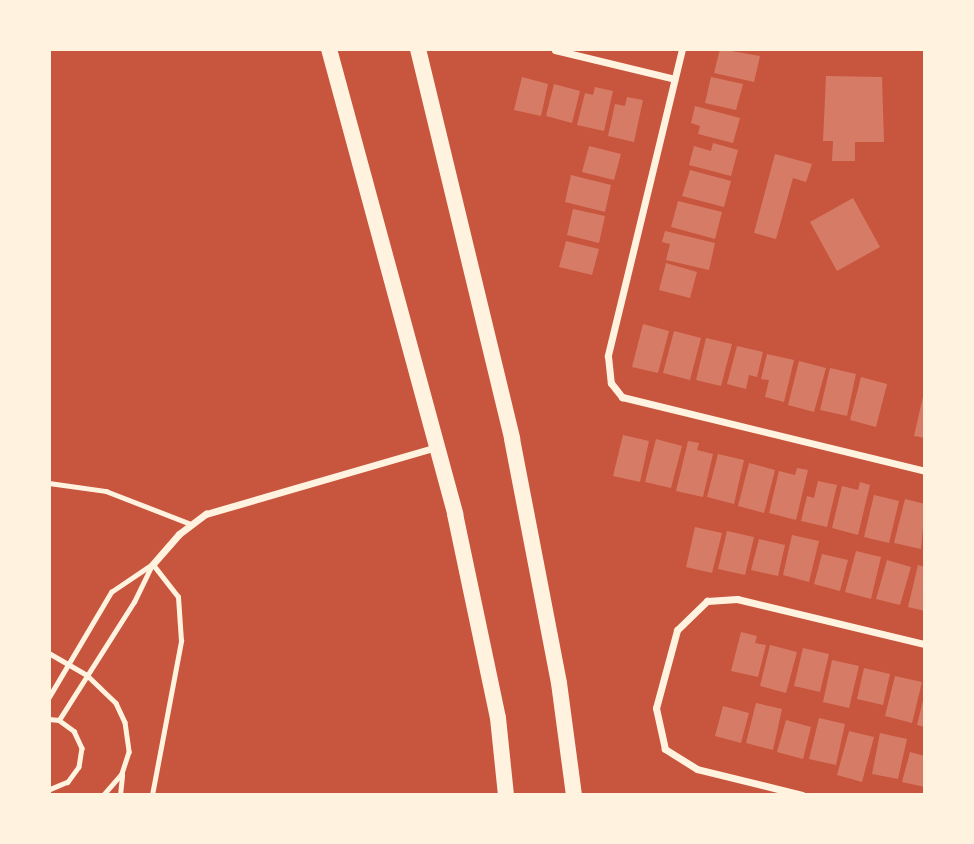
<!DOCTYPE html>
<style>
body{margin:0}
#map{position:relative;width:974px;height:844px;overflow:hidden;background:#c8553d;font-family:"Space Grotesk",sans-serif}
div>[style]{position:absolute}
.building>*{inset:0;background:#d67c66}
.service>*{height:4.5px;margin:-2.25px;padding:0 2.25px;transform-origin:2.25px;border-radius:2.25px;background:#fff3e0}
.minor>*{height:7px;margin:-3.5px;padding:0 3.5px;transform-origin:3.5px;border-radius:3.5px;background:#fff3e0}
.trunk>*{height:16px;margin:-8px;padding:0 8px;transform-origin:8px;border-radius:8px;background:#fff3e0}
span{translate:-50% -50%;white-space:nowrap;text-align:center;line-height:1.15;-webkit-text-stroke:6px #fff3e0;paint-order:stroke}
.frame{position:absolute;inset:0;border:51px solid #fff3e0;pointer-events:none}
</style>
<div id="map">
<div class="building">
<i style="clip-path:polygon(720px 49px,760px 56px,754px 82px,714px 73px)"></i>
<i style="clip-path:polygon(826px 76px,882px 77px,884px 142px,855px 142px,855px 161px,832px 161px,833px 141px,823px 141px)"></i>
<i style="clip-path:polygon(522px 77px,548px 84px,541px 116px,514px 110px)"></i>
<i style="clip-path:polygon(711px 77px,743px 84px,736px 110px,705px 103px)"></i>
<i style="clip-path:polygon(554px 84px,580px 91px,572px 123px,546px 116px)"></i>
<i style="clip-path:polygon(595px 87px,613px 91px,604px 131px,577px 125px,585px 93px,593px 95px)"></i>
<i style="clip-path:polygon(627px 97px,643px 100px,634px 142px,608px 136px,615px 104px,625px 106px)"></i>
<i style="clip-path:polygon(695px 106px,740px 118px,733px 143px,698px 134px,700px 126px,691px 123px)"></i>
<i style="clip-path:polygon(713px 143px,738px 150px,731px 176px,689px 165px,694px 146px,711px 151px)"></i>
<i style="clip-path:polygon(589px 146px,621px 154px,614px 180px,582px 172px)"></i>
<i style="clip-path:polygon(775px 154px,812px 164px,806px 182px,793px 178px,776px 239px,754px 233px)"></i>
<i style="clip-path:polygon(690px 170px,731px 181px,724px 207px,682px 196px)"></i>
<i style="clip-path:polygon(571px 175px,611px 185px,605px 212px,565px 202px)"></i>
<i style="clip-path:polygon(853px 198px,880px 247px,837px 271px,810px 222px)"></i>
<i style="clip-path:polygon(678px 201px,722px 212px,715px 239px,671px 227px)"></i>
<i style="clip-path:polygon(573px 209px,605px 216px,599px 243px,567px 235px)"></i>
<i style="clip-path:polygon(665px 231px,715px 243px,709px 270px,666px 260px,670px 244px,662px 242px)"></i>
<i style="clip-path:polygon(566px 241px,599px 249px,592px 275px,559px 267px)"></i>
<i style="clip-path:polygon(666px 263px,697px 272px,690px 298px,659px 290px)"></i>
<i style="clip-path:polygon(643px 324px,669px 331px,658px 373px,632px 367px)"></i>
<i style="clip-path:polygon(674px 331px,701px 338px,690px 380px,663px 373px)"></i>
<i style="clip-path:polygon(706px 338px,732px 344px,721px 386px,696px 380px)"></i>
<i style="clip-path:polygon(737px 346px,763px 352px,757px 377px,749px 375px,746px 389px,727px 384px)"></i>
<i style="clip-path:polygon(767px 354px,794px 360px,784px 402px,765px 397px,769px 380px,761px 379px)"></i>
<i style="clip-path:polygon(799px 361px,826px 368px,814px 412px,788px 405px)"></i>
<i style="clip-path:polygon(830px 368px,856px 374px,847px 416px,820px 410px)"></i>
<i style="clip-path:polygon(861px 377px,887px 384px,876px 427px,850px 420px)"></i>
<i style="clip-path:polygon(924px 392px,925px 392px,925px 438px,914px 436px)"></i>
<i style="clip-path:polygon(623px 435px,649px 441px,640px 482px,613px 476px)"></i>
<i style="clip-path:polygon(656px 439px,682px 446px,671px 488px,645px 482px)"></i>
<i style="clip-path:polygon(688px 441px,699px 443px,697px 450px,713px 454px,703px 497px,676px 491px)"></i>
<i style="clip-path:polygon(718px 454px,744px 460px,734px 504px,707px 497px)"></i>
<i style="clip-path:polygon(749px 463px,775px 470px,764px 513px,738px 506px)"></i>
<i style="clip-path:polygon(797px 468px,808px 470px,796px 520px,769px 513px,779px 471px,795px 475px)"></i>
<i style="clip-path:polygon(818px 481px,837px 485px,827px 527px,801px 521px,807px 496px,814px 498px)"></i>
<i style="clip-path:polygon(860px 482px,870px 485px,858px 535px,832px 528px,842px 486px,858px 490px)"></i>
<i style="clip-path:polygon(874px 495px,899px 501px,889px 543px,864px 537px)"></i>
<i style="clip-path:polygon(905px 499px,925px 504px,921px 549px,894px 543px)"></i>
<i style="clip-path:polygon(695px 527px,722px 533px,712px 573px,686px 567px)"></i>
<i style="clip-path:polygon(727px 531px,754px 537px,745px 575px,718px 569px)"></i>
<i style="clip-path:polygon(792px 535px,819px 541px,809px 582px,783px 575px)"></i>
<i style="clip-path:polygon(759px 539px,785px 545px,778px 576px,751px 570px)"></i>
<i style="clip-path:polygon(856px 551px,881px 557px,871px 599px,845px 592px)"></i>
<i style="clip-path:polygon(822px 554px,848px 560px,840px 591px,814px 584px)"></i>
<i style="clip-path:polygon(887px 560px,911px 567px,900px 605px,876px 599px)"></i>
<i style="clip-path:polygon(918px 565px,925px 567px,925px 611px,908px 607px)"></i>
<i style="clip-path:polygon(741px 632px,757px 636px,755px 643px,766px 645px,758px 677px,731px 671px)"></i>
<i style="clip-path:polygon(770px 645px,797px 652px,786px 693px,760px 686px)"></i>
<i style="clip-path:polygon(803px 648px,829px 654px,820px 692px,794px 686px)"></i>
<i style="clip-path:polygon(832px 660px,859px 666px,849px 708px,823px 702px)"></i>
<i style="clip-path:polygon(864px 668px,890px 674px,883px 705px,857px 699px)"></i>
<i style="clip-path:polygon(895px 676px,922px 682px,912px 723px,885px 716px)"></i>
<i style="clip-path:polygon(924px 696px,925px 696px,925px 727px,917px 725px)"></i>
<i style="clip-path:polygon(756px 703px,782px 709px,773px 750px,746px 743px)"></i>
<i style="clip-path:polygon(723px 706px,749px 713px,741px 743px,715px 736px)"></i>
<i style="clip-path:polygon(819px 718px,845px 724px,836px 765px,809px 759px)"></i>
<i style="clip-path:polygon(786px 720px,811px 727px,803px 759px,777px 752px)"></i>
<i style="clip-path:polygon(849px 731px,874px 737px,862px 782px,837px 775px)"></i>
<i style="clip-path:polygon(880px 733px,907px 739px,898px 779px,872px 774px)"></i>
<i style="clip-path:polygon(910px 752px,925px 756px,925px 787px,902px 782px)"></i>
</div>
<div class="service">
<i style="left:49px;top:483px;width:58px;rotate:8deg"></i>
<i style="left:106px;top:491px;width:91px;rotate:21.2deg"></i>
<i style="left:49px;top:653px;width:44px;rotate:30.1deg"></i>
<i style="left:87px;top:675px;width:40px;rotate:44deg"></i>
<i style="left:116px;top:703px;width:21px;rotate:65deg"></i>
<i style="left:125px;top:722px;width:30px;rotate:82deg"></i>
<i style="left:129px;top:752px;width:23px;rotate:108deg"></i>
<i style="left:122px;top:774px;width:28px;rotate:131deg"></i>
<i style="left:49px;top:697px;width:122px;rotate:-59.4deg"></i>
<i style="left:111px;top:592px;width:48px;rotate:-34deg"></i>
<i style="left:49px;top:719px;width:10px;rotate:6deg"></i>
<i style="left:59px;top:720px;width:19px;rotate:36deg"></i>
<i style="left:74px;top:731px;width:19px;rotate:65deg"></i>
<i style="left:82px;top:748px;width:19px;rotate:99deg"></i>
<i style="left:79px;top:767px;width:19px;rotate:126deg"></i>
<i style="left:68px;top:782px;width:21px;rotate:157deg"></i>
<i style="left:59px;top:720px;width:140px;rotate:-57.6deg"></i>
<i style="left:134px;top:602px;width:41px;rotate:-64.1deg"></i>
<i style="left:120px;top:795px;width:20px;rotate:-84deg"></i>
<i style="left:152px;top:795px;width:157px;rotate:-79.3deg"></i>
<i style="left:181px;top:641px;width:44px;rotate:-93.9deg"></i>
<i style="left:178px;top:597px;width:41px;rotate:-128deg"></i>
</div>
<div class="minor">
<i style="left:682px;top:49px;width:316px;rotate:103.6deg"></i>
<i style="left:608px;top:356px;width:27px;rotate:84deg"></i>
<i style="left:611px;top:383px;width:18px;rotate:52deg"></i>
<i style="left:622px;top:397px;width:312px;rotate:13.7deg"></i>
<i style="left:555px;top:50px;width:123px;rotate:13.6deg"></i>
<i style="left:152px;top:565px;width:41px;rotate:-48.9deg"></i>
<i style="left:179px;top:534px;width:34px;rotate:-37deg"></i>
<i style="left:206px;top:514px;width:241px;rotate:-16.2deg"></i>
<i style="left:802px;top:795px;width:108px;rotate:-166.1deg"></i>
<i style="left:697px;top:769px;width:38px;rotate:-148deg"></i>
<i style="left:665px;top:749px;width:42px;rotate:-102.4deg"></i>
<i style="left:656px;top:708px;width:81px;rotate:-74.9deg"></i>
<i style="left:677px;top:630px;width:42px;rotate:-44deg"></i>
<i style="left:707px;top:601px;width:30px;rotate:-4deg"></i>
<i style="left:737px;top:599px;width:193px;rotate:13.5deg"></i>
</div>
<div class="trunk">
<i style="left:329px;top:49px;width:482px;rotate:74.8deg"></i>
<i style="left:455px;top:514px;width:208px;rotate:78.1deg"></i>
<i style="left:498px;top:718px;width:77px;rotate:84.1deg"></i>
<i style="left:418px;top:49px;width:401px;rotate:76.4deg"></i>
<i style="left:512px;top:439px;width:248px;rotate:79.1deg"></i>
<i style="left:559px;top:683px;width:113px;rotate:82.4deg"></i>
</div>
<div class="frame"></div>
</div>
